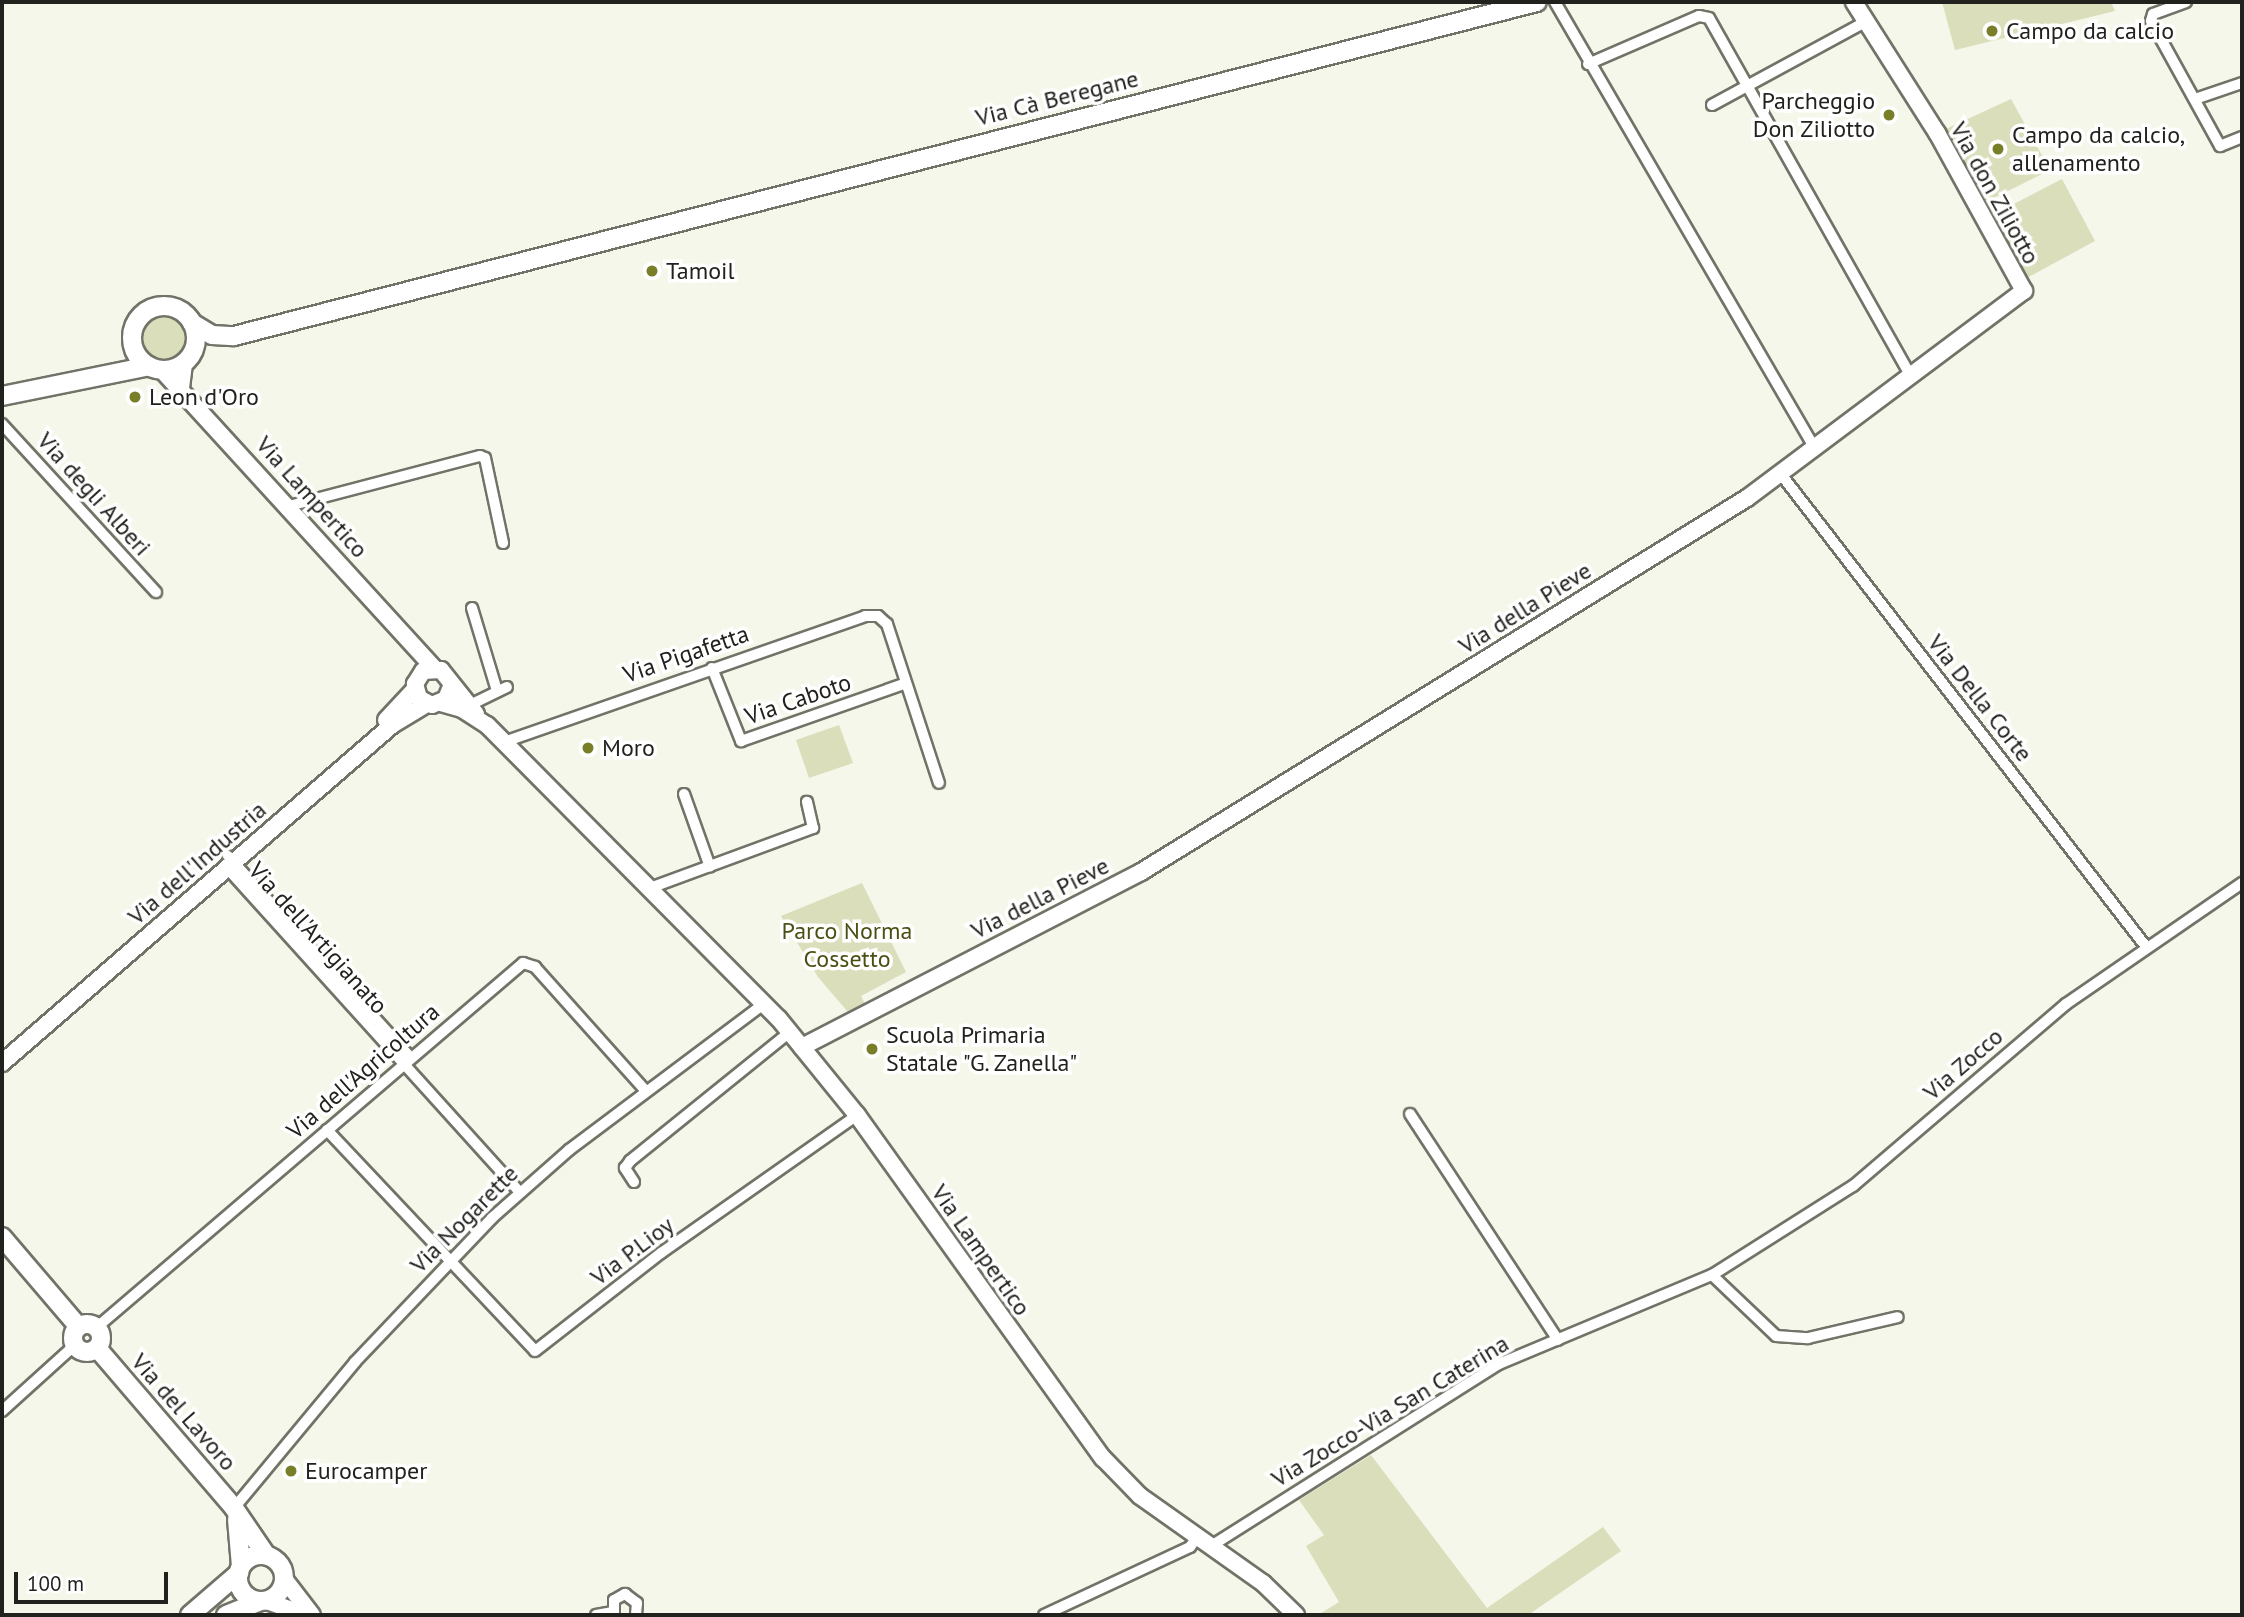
<!DOCTYPE html>
<meta charset="utf-8">
<style>
body{margin:0}
#map{position:relative;width:2244px;height:1617px;overflow:hidden;background:#f5f7ea;font-family:"PT Sans",sans-serif}
div>[style]{position:absolute}
.green>*{inset:0;background:#dadebb}
.round{border-radius:50%}
.roads{filter:drop-shadow(2px 0 #727368) drop-shadow(-2px 0 #727368) drop-shadow(0 2px #727368) drop-shadow(0 -2px #727368)}
.street>*{height:10px;margin:-5px;padding:0 5px;transform-origin:5px;border-radius:5px;background:#fff}
.secondary>*{height:16px;margin:-8px;padding:0 8px;transform-origin:8px;border-radius:8px;background:#fff}
.primary>*{height:18px;margin:-9px;padding:0 9px;transform-origin:9px;border-radius:9px;background:#fff}
.primary>.ring{margin:-9px;padding:0;box-sizing:content-box;background:none;border:18px solid #fff;border-radius:50%}
.dots>*{width:19px;height:19px;translate:-50% -50%;box-sizing:border-box;border:4px solid #fff;border-radius:50%}
span{translate:-50% -50%;white-space:nowrap;text-align:center;line-height:1.15;-webkit-text-stroke:7px #fff;paint-order:stroke}
.poi-label{font-size:24px;color:#21211d}
.left{translate:0 -50%;text-align:left}
.right{translate:-100% -50%;text-align:right}
.street-label{font-size:24px;color:#21211d}
.park-label{font-size:24px;color:#4c4f13}
.frame{position:absolute;inset:0;border:4px solid #21211d;pointer-events:none}
.scale{position:absolute;left:14px;top:1572px;width:154px;height:32px;box-sizing:border-box;border:4px solid #21211d;border-top:0;padding-left:9px;font-size:21px;line-height:24px;white-space:nowrap;color:#21211d;-webkit-text-stroke:5px #fff;paint-order:stroke}
</style>
<div id="map">
<div class="green">
<i style="clip-path:polygon(1942px 2px,2111px 2px,2115px 11px,1955px 50px)"></i>
<i style="clip-path:polygon(2011px 99px,2050px 170px,1986px 202px,1946px 129px)"></i>
<i style="clip-path:polygon(2062px 179px,2095px 241px,2023px 280px,1989px 217px)"></i>
<i class="round" style="left:141px;top:315px;width:46px;height:46px"></i>
<i style="clip-path:polygon(839px 725px,853px 763px,809px 778px,796px 740px)"></i>
<i style="clip-path:polygon(862px 883px,906px 972px,861px 996px,865px 1004px,848px 1012px,818px 977px,781px 916px)"></i>
<i style="clip-path:polygon(1371px 1455px,1487px 1608px,1603px 1527px,1621px 1551px,1528px 1615px,1318px 1615px,1339px 1602px,1306px 1546px,1324px 1535px,1299px 1500px)"></i>
</div>
<div class="roads">
<div class="street">
<i style="left:1555px;top:2px;width:515px;rotate:59.8deg"></i>
<i style="left:2186px;top:2px;width:35px;rotate:160deg"></i>
<i style="left:2153px;top:14px;width:7px;rotate:106deg"></i>
<i style="left:2151px;top:21px;width:143px;rotate:61.1deg"></i>
<i style="left:2220px;top:146px;width:24px;rotate:-22deg"></i>
<i style="left:1588px;top:64px;width:121px;rotate:-23.4deg"></i>
<i style="left:1699px;top:16px;width:10px;rotate:11deg"></i>
<i style="left:1709px;top:18px;width:411px;rotate:60.6deg"></i>
<i style="left:2195px;top:99px;width:50px;rotate:-18.8deg"></i>
<i style="left:1712px;top:105px;width:176px;rotate:-28.5deg"></i>
<i style="left:2px;top:424px;width:228px;rotate:47.5deg"></i>
<i style="left:1780px;top:473px;width:600px;rotate:52.31deg"></i>
<i style="left:289px;top:506px;width:197px;rotate:-14.7deg"></i>
<i style="left:480px;top:456px;width:5px;rotate:22deg"></i>
<i style="left:485px;top:458px;width:87px;rotate:78deg"></i>
<i style="left:472px;top:608px;width:87px;rotate:73.2deg"></i>
<i style="left:712px;top:668px;width:79px;rotate:68.3deg"></i>
<i style="left:741px;top:741px;width:173px;rotate:-19.3deg"></i>
<i style="left:470px;top:705px;width:41px;rotate:-25.9deg"></i>
<i style="left:504px;top:742px;width:382px;rotate:-19.2deg"></i>
<i style="left:865px;top:616px;width:13px"></i>
<i style="left:878px;top:616px;width:12px;rotate:42deg"></i>
<i style="left:887px;top:624px;width:167px;rotate:71.9deg"></i>
<i style="left:684px;top:794px;width:77px;rotate:70.4deg"></i>
<i style="left:228px;top:856px;width:271px;rotate:47.8deg"></i>
<i style="left:226px;top:867px;width:438px;rotate:47.9deg"></i>
<i style="left:650px;top:888px;width:174px;rotate:-20.2deg"></i>
<i style="left:813px;top:828px;width:27px;rotate:-103deg"></i>
<i style="left:1410px;top:1114px;width:270px;rotate:56.8deg"></i>
<i style="left:327px;top:1130px;width:303px;rotate:46.7deg"></i>
<i style="left:535px;top:1351px;width:160px;rotate:-37.9deg"></i>
<i style="left:661px;top:1253px;width:240px;rotate:-35.1deg"></i>
<i style="left:634px;top:1182px;width:17px;rotate:-123deg"></i>
<i style="left:625px;top:1168px;width:9px;rotate:-54deg"></i>
<i style="left:630px;top:1161px;width:206px;rotate:-38.9deg"></i>
<i style="left:1712px;top:1275px;width:88px;rotate:43.6deg"></i>
<i style="left:1776px;top:1336px;width:32px;rotate:4deg"></i>
<i style="left:1808px;top:1338px;width:92px;rotate:-13.1deg"></i>
<i style="left:96px;top:1328px;width:562px;rotate:-40.52deg"></i>
<i style="left:523px;top:963px;width:13px;rotate:18deg"></i>
<i style="left:535px;top:967px;width:165px;rotate:48.2deg"></i>
<i style="left:2px;top:1411px;width:98px;rotate:-42.1deg"></i>
<i style="left:234px;top:1508px;width:190px;rotate:-50.3deg"></i>
<i style="left:355px;top:1362px;width:199px;rotate:-46.4deg"></i>
<i style="left:492px;top:1218px;width:103px;rotate:-41.4deg"></i>
<i style="left:569px;top:1150px;width:245px;rotate:-36.9deg"></i>
<i style="left:1211px;top:1546px;width:341px;rotate:-32.3deg"></i>
<i style="left:1499px;top:1364px;width:231px;rotate:-22.7deg"></i>
<i style="left:1712px;top:1275px;width:167px;rotate:-32.3deg"></i>
<i style="left:1853px;top:1186px;width:280px;rotate:-40.5deg"></i>
<i style="left:2066px;top:1004px;width:214px;rotate:-34.5deg"></i>
<i style="left:596px;top:1615px;width:17px;rotate:-10deg"></i>
<i style="left:614px;top:1615px;width:15px;rotate:-90deg"></i>
<i style="left:614px;top:1600px;width:13px;rotate:-29deg"></i>
<i style="left:625px;top:1594px;width:15px;rotate:37deg"></i>
<i style="left:637px;top:1603px;width:12px;rotate:95deg"></i>
<i style="left:1044px;top:1615px;width:161px;rotate:-25deg"></i>
<i style="left:1190px;top:1547px;width:14px;rotate:-54deg"></i>
</div>
<div class="secondary">
<i style="left:161px;top:369px;width:405px;rotate:47.6deg"></i>
<i style="left:181px;top:388px;width:26px;rotate:-83deg"></i>
<i style="left:451px;top:687px;width:13px;rotate:113deg"></i>
<i style="left:446px;top:699px;width:15px;rotate:157deg"></i>
<i style="left:432px;top:705px;width:15px;rotate:-152deg"></i>
<i style="left:419px;top:698px;width:15px;rotate:-106deg"></i>
<i style="left:415px;top:684px;width:15px;rotate:-58deg"></i>
<i style="left:423px;top:671px;width:18px;rotate:-3deg"></i>
<i style="left:441px;top:670px;width:56px;rotate:51.5deg"></i>
<i style="left:441px;top:703px;width:22px;rotate:16deg"></i>
<i style="left:462px;top:709px;width:30px;rotate:33deg"></i>
<i style="left:487px;top:725px;width:414px;rotate:45.2deg"></i>
<i style="left:779px;top:1019px;width:124px;rotate:50.9deg"></i>
<i style="left:857px;top:1115px;width:422px;rotate:54.4deg"></i>
<i style="left:1103px;top:1458px;width:53px;rotate:45.8deg"></i>
<i style="left:1140px;top:1496px;width:151px;rotate:35.3deg"></i>
<i style="left:1263px;top:1583px;width:46px;rotate:44.1deg"></i>
<i style="left:386px;top:720px;width:42px;rotate:-46.9deg"></i>
<i style="left:802px;top:1047px;width:382px;rotate:-27.3deg"></i>
<i style="left:1141px;top:872px;width:712px;rotate:-31.68deg"></i>
<i style="left:1747px;top:498px;width:346px;rotate:-36.8deg"></i>
<i style="left:2024px;top:291px;width:180px;rotate:-118.8deg"></i>
<i style="left:1937px;top:133px;width:155px;rotate:-122.4deg"></i>
<i style="left:2px;top:1063px;width:516px;rotate:-40.91deg"></i>
<i style="left:392px;top:725px;width:41px;rotate:-31deg"></i>
<i style="left:285px;top:1580px;width:44px;rotate:52.4deg"></i>
<i style="left:267px;top:1601px;width:40px;rotate:20.2deg"></i>
</div>
<div class="primary">
<i class="ring" style="left:132px;top:306px;width:46px;height:46px"></i>
<i style="left:192px;top:323px;width:23px;rotate:31deg"></i>
<i style="left:212px;top:335px;width:22px;rotate:3deg"></i>
<i style="left:234px;top:336px;width:1345px;rotate:-14.38deg"></i>
<i style="left:2px;top:396px;width:150px;rotate:-11.5deg"></i>
<i style="left:2px;top:1237px;width:118px;rotate:49.5deg"></i>
<i class="ring" style="left:73px;top:1324px;width:10px;height:10px"></i>
<i style="left:97px;top:1348px;width:211px;rotate:49.4deg"></i>
<i style="left:234px;top:1508px;width:57px;rotate:55.8deg"></i>
<i style="left:237px;top:1519px;width:48px;rotate:85.2deg"></i>
<i class="ring" style="left:238px;top:1555px;width:28px;height:28px"></i>
<i style="left:190px;top:1615px;width:65px;rotate:-40.6deg"></i>
<i style="left:226px;top:1615px;width:35px;rotate:-22deg"></i>
</div>
</div>
<div class="dots">
<i style="left:1992px;top:31px;background:#797f29"></i>
<i style="left:1889px;top:115px;background:#797f29"></i>
<i style="left:1998px;top:149px;background:#797f29"></i>
<i style="left:652px;top:271px;background:#797f29"></i>
<i style="left:135px;top:397px;background:#797f29"></i>
<i style="left:588px;top:748px;background:#797f29"></i>
<i style="left:872px;top:1049px;background:#797f29"></i>
<i style="left:291px;top:1471px;background:#797f29"></i>
</div>
<div class="poi-label">
<span class="left" style="left:2006px;top:31px">Campo da calcio</span>
<span class="right" style="left:1875px;top:115px">Parcheggio<br>Don Ziliotto</span>
<span class="left" style="left:2012px;top:149px">Campo da calcio,<br>allenamento</span>
<span class="left" style="left:666px;top:271px">Tamoil</span>
<span class="left" style="left:149px;top:397px">Leon d'Oro</span>
<span class="left" style="left:602px;top:748px">Moro</span>
<span class="left" style="left:886px;top:1049px">Scuola Primaria<br>Statale "G. Zanella"</span>
<span class="left" style="left:305px;top:1471px">Eurocamper</span>
</div>
<div class="street-label">
<span style="left:1057px;top:98px;rotate:-14deg">Via Cà Beregane</span>
<span style="left:1995px;top:193px;rotate:61deg">Via don Ziliotto</span>
<span style="left:94px;top:494px;rotate:48deg">Via degli Alberi</span>
<span style="left:312px;top:497px;rotate:48deg">Via Lampertico</span>
<span style="left:1525px;top:608px;rotate:-32deg">Via della Pieve</span>
<span style="left:686px;top:654px;rotate:-19deg">Via Pigafetta</span>
<span style="left:1980px;top:698px;rotate:52deg">Via Della Corte</span>
<span style="left:798px;top:699px;rotate:-19deg">Via Caboto</span>
<span style="left:197px;top:863px;rotate:-41deg">Via dell'Industria</span>
<span style="left:1040px;top:898px;rotate:-27deg">Via della Pieve</span>
<span style="left:318px;top:938px;rotate:48deg">Via dell'Artigianato</span>
<span style="left:1963px;top:1064px;rotate:-41deg">Via Zocco</span>
<span style="left:363px;top:1071px;rotate:-41deg">Via dell'Agricoltura</span>
<span style="left:464px;top:1219px;rotate:-45deg">Via Nogarette</span>
<span style="left:981px;top:1250px;rotate:55deg">Via Lampertico</span>
<span style="left:632px;top:1251px;rotate:-37deg">Via P.Lioy</span>
<span style="left:1390px;top:1411px;rotate:-31deg">Via Zocco-Via San Caterina</span>
<span style="left:184px;top:1412px;rotate:49deg">Via del Lavoro</span>
</div>
<div class="park-label">
<span style="left:847px;top:945px">Parco Norma<br>Cossetto</span>
</div>
<div class="frame"></div>
<div class="scale">100 m</div>
</div>
